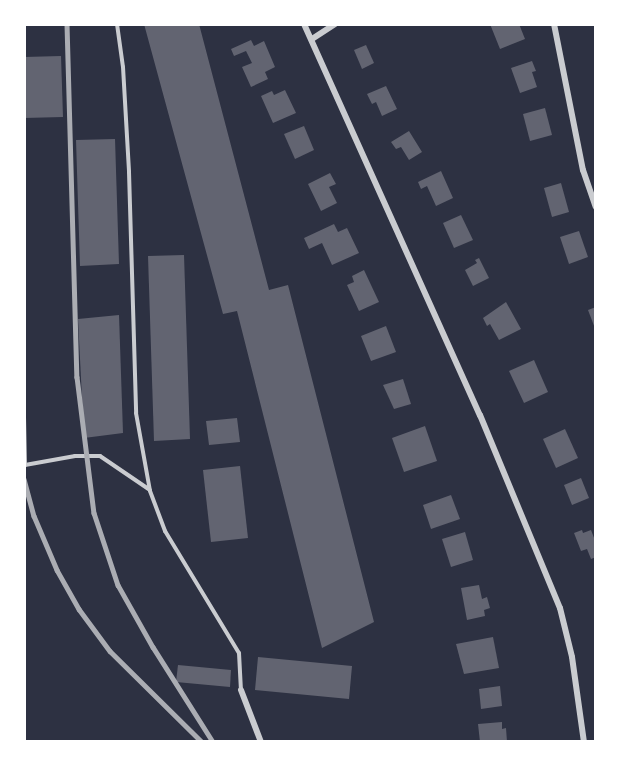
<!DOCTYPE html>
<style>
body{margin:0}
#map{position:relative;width:620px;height:766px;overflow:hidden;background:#2d3142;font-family:Mulish,sans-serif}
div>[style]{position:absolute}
.building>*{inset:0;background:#626471}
.service>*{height:4px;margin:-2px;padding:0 2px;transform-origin:2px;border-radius:2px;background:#caccd0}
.minor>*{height:6px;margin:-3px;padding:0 3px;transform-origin:3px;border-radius:3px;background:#caccd0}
.rail>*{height:4.5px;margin:-2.25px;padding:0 2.25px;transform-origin:2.25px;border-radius:2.25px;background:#abadb3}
span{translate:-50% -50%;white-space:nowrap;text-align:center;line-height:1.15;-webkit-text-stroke:4.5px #fff;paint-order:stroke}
.frame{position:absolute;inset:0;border:26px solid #fff;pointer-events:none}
</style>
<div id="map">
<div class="building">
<i style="clip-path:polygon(144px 24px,199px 24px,269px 290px,288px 285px,374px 622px,322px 648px,237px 311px,223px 314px)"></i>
<i style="clip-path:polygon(490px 24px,519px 24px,525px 39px,500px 49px)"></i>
<i style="clip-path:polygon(251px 40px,254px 46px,264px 41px,275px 67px,265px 72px,268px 79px,251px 87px,242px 67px,252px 63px,246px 51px,234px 56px,231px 49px)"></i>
<i style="clip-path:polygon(366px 45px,374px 63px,362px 69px,354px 50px)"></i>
<i style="clip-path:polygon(61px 56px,63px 117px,24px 118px,24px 57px)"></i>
<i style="clip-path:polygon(532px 61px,536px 71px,532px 72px,537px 87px,520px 93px,511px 68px)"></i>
<i style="clip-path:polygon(386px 86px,397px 109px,382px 116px,376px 102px,372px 104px,367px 94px)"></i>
<i style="clip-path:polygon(285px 90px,296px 113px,273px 123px,261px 96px,272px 91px,274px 95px)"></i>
<i style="clip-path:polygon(545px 108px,552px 135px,530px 141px,523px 114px)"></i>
<i style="clip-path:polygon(304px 126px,314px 150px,295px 159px,284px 134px)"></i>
<i style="clip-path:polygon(409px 131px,422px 152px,409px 160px,401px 147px,396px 149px,391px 142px)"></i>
<i style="clip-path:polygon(115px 139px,119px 264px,80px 266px,76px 140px)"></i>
<i style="clip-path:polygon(441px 171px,453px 198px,436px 206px,427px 186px,421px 189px,418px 182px)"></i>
<i style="clip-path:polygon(330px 173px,336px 184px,329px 187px,337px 203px,321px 211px,308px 184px)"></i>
<i style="clip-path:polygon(561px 183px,569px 212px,552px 217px,544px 188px)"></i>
<i style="clip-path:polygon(461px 215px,473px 240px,454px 248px,443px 223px)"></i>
<i style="clip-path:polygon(334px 224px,338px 232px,347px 228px,359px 253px,332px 265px,322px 243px,309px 249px,304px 238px)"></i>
<i style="clip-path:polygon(579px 231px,588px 257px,569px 264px,560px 237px)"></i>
<i style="clip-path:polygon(184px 255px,190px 439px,154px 441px,148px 256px)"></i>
<i style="clip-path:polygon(479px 258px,489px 278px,473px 286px,465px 270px,477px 263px,475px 260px)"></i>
<i style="clip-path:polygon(364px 270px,379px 302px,359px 311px,347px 285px,354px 282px,352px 276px)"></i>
<i style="clip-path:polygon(506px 302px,521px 329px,499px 340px,490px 324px,487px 326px,483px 318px)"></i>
<i style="clip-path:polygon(596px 307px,596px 331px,588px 310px)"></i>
<i style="clip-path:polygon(119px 315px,123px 433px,84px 438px,78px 319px)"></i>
<i style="clip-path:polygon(386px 326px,396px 352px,371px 361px,361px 336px)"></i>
<i style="clip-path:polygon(534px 360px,548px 392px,524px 403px,509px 371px)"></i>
<i style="clip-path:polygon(403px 379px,411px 404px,394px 409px,383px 385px)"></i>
<i style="clip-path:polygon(237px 418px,240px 442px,209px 445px,206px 421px)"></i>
<i style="clip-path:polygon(425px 426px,437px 461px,404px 472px,392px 438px)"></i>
<i style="clip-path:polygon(565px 429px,578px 458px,556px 468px,543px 439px)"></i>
<i style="clip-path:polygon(240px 466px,248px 538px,211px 542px,203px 470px)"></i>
<i style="clip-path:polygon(581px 478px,589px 498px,572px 505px,564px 485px)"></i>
<i style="clip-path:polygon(451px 495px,460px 519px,431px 529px,423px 505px)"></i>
<i style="clip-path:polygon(582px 530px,583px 533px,591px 530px,596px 543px,596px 557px,591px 559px,587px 549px,581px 551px,574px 533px)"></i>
<i style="clip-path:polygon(465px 532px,473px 560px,451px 567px,442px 539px)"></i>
<i style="clip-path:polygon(479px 585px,482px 599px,487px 597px,490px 608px,484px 610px,485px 616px,467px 620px,461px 588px)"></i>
<i style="clip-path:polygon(493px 637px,499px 668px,464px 674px,456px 644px)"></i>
<i style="clip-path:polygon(258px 657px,352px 666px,349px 699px,255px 690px)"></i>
<i style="clip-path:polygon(178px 665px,231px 670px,230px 687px,176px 682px)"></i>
<i style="clip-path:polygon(500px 686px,502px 706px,481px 709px,479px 689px)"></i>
<i style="clip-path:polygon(502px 722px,502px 729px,506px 728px,507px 742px,480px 742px,478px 724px)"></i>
</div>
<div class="service">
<i style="left:117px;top:24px;width:43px;rotate:82.1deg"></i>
<i style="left:123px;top:67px;width:105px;rotate:86.7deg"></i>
<i style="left:129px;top:172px;width:241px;rotate:88.3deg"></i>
<i style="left:136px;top:413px;width:79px;rotate:79.8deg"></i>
<i style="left:150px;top:491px;width:43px;rotate:69.4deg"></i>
<i style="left:165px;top:531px;width:143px;rotate:58.8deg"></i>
<i style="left:239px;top:653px;width:37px;rotate:87deg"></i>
<i style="left:24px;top:417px;width:48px;rotate:88.8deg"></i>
<i style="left:25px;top:465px;width:51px;rotate:-10.2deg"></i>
<i style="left:75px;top:456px;width:25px"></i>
<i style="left:100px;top:456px;width:60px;rotate:34.2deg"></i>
</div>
<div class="minor">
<i style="left:304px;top:24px;width:429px;rotate:65.8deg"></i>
<i style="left:480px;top:415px;width:209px;rotate:67.5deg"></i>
<i style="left:560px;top:608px;width:50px;rotate:76.2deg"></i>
<i style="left:572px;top:657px;width:86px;rotate:82deg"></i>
<i style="left:554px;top:24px;width:149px;rotate:78.8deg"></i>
<i style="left:583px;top:170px;width:39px;rotate:71deg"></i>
<i style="left:312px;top:39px;width:27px;rotate:-33deg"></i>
<i style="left:241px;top:690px;width:56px;rotate:69deg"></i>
</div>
<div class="rail">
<i style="left:67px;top:24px;width:353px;rotate:88.4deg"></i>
<i style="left:77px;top:377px;width:137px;rotate:82.9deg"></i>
<i style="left:94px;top:513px;width:76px;rotate:71.6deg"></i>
<i style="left:118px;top:585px;width:71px;rotate:60.6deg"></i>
<i style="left:153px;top:647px;width:112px;rotate:57.7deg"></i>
<i style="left:24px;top:479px;width:38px;rotate:75deg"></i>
<i style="left:34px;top:516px;width:59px;rotate:66.9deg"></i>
<i style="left:57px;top:570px;width:45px;rotate:60.6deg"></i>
<i style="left:79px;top:609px;width:52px;rotate:53.6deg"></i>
<i style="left:110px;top:651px;width:129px;rotate:44.7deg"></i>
</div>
<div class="frame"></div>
</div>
